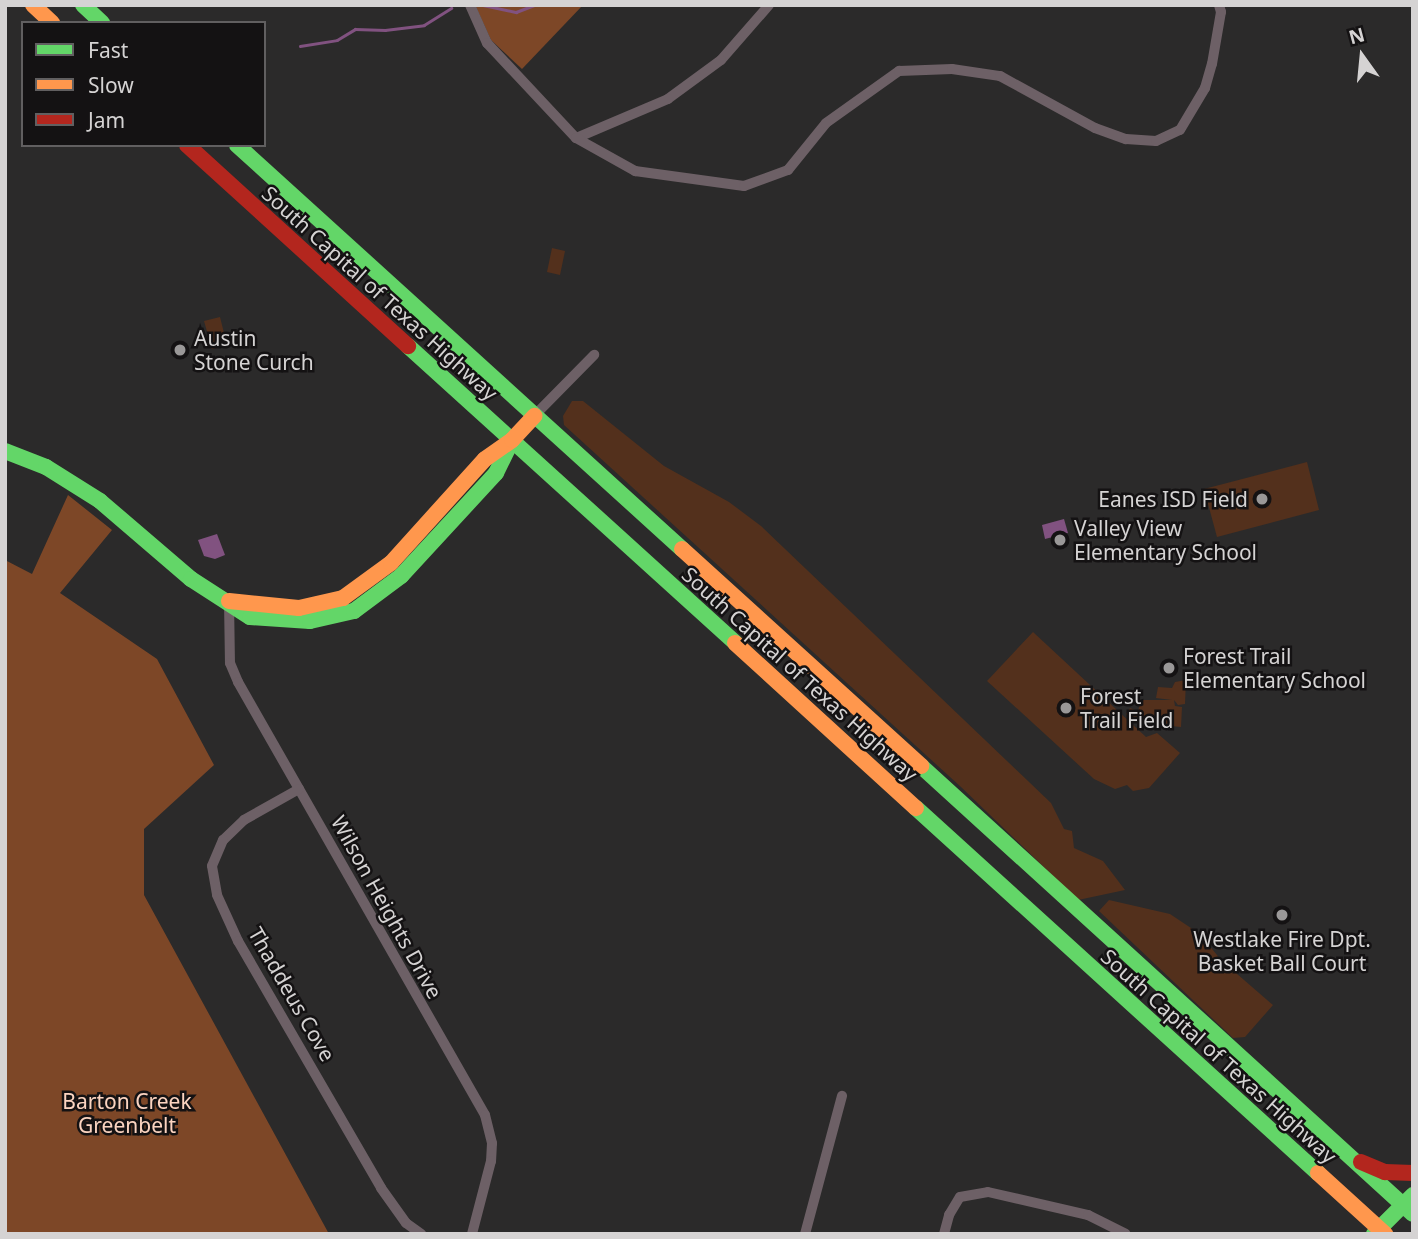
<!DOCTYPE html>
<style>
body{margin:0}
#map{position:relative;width:1418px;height:1239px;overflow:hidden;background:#2b2a2a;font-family:"Noto Sans",sans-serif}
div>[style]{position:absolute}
.green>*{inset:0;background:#53301c}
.forest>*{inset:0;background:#7d4727}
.water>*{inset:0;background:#815280}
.stream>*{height:2.5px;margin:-1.25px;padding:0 1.25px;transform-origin:1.25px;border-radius:1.25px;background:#815280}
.street>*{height:10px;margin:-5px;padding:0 5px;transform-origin:5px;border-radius:5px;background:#6d6066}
.fast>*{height:16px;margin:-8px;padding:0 8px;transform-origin:8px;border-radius:8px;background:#63d668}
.slow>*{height:16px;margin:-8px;padding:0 8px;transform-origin:8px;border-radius:8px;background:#ff974d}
.jam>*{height:16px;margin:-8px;padding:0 8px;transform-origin:8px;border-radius:8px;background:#b3261e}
.dots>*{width:19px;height:19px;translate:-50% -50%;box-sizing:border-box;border:4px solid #141213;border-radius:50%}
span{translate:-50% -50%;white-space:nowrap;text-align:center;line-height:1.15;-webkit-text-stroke:5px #141213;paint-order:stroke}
.street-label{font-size:21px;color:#d5d3d3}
.poi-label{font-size:21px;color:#d5d3d3}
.left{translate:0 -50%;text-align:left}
.right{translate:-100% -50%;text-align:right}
.park-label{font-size:21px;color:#fbd4c0}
.frame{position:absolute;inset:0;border:7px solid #d5d3d3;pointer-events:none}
.legend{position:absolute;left:21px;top:21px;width:245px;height:126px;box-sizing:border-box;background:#141213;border:2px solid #615f60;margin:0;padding:9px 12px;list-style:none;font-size:21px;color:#d5d3d3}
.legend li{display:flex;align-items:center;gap:14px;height:35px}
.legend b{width:35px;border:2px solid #615f60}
.north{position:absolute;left:1327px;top:21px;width:70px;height:70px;-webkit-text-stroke:5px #141213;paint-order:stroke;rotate:345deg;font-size:19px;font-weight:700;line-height:28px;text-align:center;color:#d5d3d3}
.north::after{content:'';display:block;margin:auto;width:24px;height:32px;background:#d5d3d3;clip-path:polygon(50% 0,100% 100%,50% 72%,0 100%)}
</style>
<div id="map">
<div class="green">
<i style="clip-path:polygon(552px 248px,565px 251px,560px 275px,547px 272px)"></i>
<i style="clip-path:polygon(220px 317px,227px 345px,212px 349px,204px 321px)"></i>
<i style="clip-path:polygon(572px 401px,583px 401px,664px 466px,729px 502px,761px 526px,1051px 803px,1064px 829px,1072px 831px,1074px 848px,1103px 861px,1125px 890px,1078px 900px,961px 787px,564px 425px,563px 416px)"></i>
<i style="clip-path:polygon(1307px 462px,1319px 510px,1217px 537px,1204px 489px)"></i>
<i style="clip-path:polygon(1033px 632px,1146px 737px,1157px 733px,1180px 753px,1149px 788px,1133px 791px,1127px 785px,1115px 789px,1094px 779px,987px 681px)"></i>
<i style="clip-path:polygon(1186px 680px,1185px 704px,1178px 705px,1174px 700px,1175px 706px,1182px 707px,1181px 727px,1131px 722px,1126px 714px,1130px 708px,1138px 711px,1141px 700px,1172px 700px,1156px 698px,1158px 687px,1172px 688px,1175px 682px)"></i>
<i style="clip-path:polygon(1109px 900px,1170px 914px,1200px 934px,1221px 960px,1273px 1005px,1245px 1037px,1233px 1038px,1099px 911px)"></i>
</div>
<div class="forest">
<i style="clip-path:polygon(475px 5px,583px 5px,522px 69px,491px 40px)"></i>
<i style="clip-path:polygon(68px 495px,112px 530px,60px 593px,157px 659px,214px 765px,144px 829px,144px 895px,329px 1234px,5px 1234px,5px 560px,32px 574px)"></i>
</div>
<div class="water">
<i style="clip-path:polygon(1064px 519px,1068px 533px,1045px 539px,1042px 525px)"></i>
<i style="clip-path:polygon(217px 534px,225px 555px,215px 559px,204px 556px,198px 540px)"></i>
</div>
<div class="stream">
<i style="left:483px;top:5px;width:34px;rotate:12deg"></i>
<i style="left:516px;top:12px;width:19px;rotate:-21deg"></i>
<i style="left:300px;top:46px;width:37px;rotate:-9deg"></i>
<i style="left:337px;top:40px;width:21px;rotate:-31deg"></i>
<i style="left:355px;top:29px;width:30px;rotate:2deg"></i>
<i style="left:385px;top:30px;width:39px;rotate:-7deg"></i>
<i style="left:424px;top:25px;width:32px;rotate:-32deg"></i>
</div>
<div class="street">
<i style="left:470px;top:5px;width:42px;rotate:65.9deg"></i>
<i style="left:487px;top:43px;width:130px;rotate:46.9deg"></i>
<i style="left:769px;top:5px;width:73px;rotate:131.1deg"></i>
<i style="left:721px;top:60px;width:66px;rotate:143.7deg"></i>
<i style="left:668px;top:99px;width:100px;rotate:157deg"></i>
<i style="left:576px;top:138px;width:68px;rotate:29.2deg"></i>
<i style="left:635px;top:171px;width:110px;rotate:7.8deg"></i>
<i style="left:744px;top:186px;width:47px;rotate:-20deg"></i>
<i style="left:788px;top:170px;width:60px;rotate:-51deg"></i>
<i style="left:826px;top:123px;width:90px;rotate:-35.5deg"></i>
<i style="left:899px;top:71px;width:53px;rotate:-2.2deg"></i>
<i style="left:952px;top:69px;width:49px;rotate:8.3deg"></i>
<i style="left:1000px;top:76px;width:108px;rotate:28.7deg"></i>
<i style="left:1095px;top:128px;width:33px;rotate:20deg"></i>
<i style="left:1126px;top:139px;width:30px;rotate:4deg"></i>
<i style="left:1156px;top:141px;width:26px;rotate:-25deg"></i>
<i style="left:1180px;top:130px;width:49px;rotate:-59.2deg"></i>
<i style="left:1205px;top:88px;width:25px;rotate:-74deg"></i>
<i style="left:1212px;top:64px;width:53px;rotate:-80.2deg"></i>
<i style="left:1221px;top:12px;width:7px;rotate:-106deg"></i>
<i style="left:534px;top:416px;width:86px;rotate:-45.5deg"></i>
<i style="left:229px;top:601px;width:62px;rotate:89.1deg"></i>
<i style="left:230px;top:663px;width:21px;rotate:67deg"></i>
<i style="left:238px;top:682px;width:498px;rotate:60.3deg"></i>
<i style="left:485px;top:1115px;width:29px;rotate:76deg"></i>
<i style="left:492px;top:1143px;width:18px;rotate:93deg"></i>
<i style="left:491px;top:1161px;width:75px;rotate:104.6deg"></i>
<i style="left:299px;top:789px;width:63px;rotate:150.6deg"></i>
<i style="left:244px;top:820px;width:29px;rotate:136deg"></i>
<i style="left:223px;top:840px;width:28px;rotate:113deg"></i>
<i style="left:212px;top:866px;width:29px;rotate:80deg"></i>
<i style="left:217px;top:895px;width:51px;rotate:65.5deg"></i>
<i style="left:238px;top:941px;width:285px;rotate:59.9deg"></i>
<i style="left:381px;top:1188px;width:43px;rotate:54.5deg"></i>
<i style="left:406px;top:1223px;width:19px;rotate:36deg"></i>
<i style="left:805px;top:1234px;width:143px;rotate:-75deg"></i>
<i style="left:944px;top:1234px;width:20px;rotate:-75deg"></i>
<i style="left:949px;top:1215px;width:21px;rotate:-59deg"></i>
<i style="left:960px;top:1197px;width:28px;rotate:-10deg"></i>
<i style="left:988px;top:1192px;width:103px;rotate:13deg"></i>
<i style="left:1088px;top:1215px;width:42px;rotate:26.6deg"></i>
</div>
<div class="fast">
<i style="left:83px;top:5px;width:26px;rotate:43deg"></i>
<i style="left:237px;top:145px;width:601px;rotate:42.24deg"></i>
<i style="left:408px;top:346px;width:442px;rotate:42.2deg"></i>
<i style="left:5px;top:451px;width:44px;rotate:21.3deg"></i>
<i style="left:46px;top:467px;width:64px;rotate:32.2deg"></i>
<i style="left:100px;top:501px;width:120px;rotate:40.6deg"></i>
<i style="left:191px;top:579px;width:70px;rotate:32.8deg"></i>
<i style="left:250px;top:617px;width:60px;rotate:3.8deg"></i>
<i style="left:310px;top:621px;width:45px;rotate:-12.8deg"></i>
<i style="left:354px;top:611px;width:59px;rotate:-36.7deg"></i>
<i style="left:401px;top:576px;width:140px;rotate:-47.3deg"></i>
<i style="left:496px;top:473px;width:37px;rotate:-64deg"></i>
<i style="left:921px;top:766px;width:665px;rotate:42.32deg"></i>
<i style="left:916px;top:808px;width:543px;rotate:42.24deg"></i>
<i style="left:1374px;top:1234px;width:55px;rotate:-45deg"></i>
</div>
<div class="slow">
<i style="left:33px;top:5px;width:26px;rotate:43deg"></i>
<i style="left:682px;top:549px;width:323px;rotate:42.2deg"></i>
<i style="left:229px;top:601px;width:70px;rotate:5.7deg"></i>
<i style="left:299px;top:608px;width:45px;rotate:-12.8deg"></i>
<i style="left:343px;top:598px;width:59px;rotate:-36.1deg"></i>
<i style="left:391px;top:563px;width:140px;rotate:-47.9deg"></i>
<i style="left:485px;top:459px;width:33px;rotate:-35deg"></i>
<i style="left:512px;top:440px;width:33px;rotate:-47deg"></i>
<i style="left:735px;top:643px;width:245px;rotate:42.4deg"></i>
<i style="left:1318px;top:1173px;width:91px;rotate:42.3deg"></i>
</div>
<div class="jam">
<i style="left:187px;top:145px;width:299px;rotate:42.3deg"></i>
<i style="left:1361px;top:1162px;width:26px;rotate:23deg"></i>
<i style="left:1385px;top:1172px;width:28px;rotate:2deg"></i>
</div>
<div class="dots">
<i style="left:180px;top:350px;background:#9a9898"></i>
<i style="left:1262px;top:499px;background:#9a9898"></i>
<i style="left:1060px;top:540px;background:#9a9898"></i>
<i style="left:1169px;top:668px;background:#9a9898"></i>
<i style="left:1066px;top:708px;background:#9a9898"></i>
<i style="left:1282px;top:915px;background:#9a9898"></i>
</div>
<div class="street-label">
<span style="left:380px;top:293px;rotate:42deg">South Capital of Texas Highway</span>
<span style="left:800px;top:674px;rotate:42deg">South Capital of Texas Highway</span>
<span style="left:387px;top:907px;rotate:61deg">Wilson Heights Drive</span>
<span style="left:292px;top:994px;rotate:60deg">Thaddeus Cove</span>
<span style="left:1219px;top:1056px;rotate:42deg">South Capital of Texas Highway</span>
</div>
<div class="poi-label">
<span class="left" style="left:194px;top:350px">Austin<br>Stone Curch</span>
<span class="right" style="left:1248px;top:499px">Eanes ISD Field</span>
<span class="left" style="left:1074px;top:540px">Valley View<br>Elementary School</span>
<span class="left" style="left:1183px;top:668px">Forest Trail<br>Elementary School</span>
<span class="left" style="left:1080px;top:708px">Forest<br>Trail Field</span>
<span style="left:1282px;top:951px">Westlake Fire Dpt.<br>Basket Ball Court</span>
</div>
<div class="park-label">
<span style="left:127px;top:1113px">Barton Creek<br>Greenbelt</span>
</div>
<div class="frame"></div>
<ul class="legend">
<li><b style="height:9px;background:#63d668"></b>Fast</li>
<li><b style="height:9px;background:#ff974d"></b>Slow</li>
<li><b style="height:9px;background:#b3261e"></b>Jam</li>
</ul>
<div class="north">N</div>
</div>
